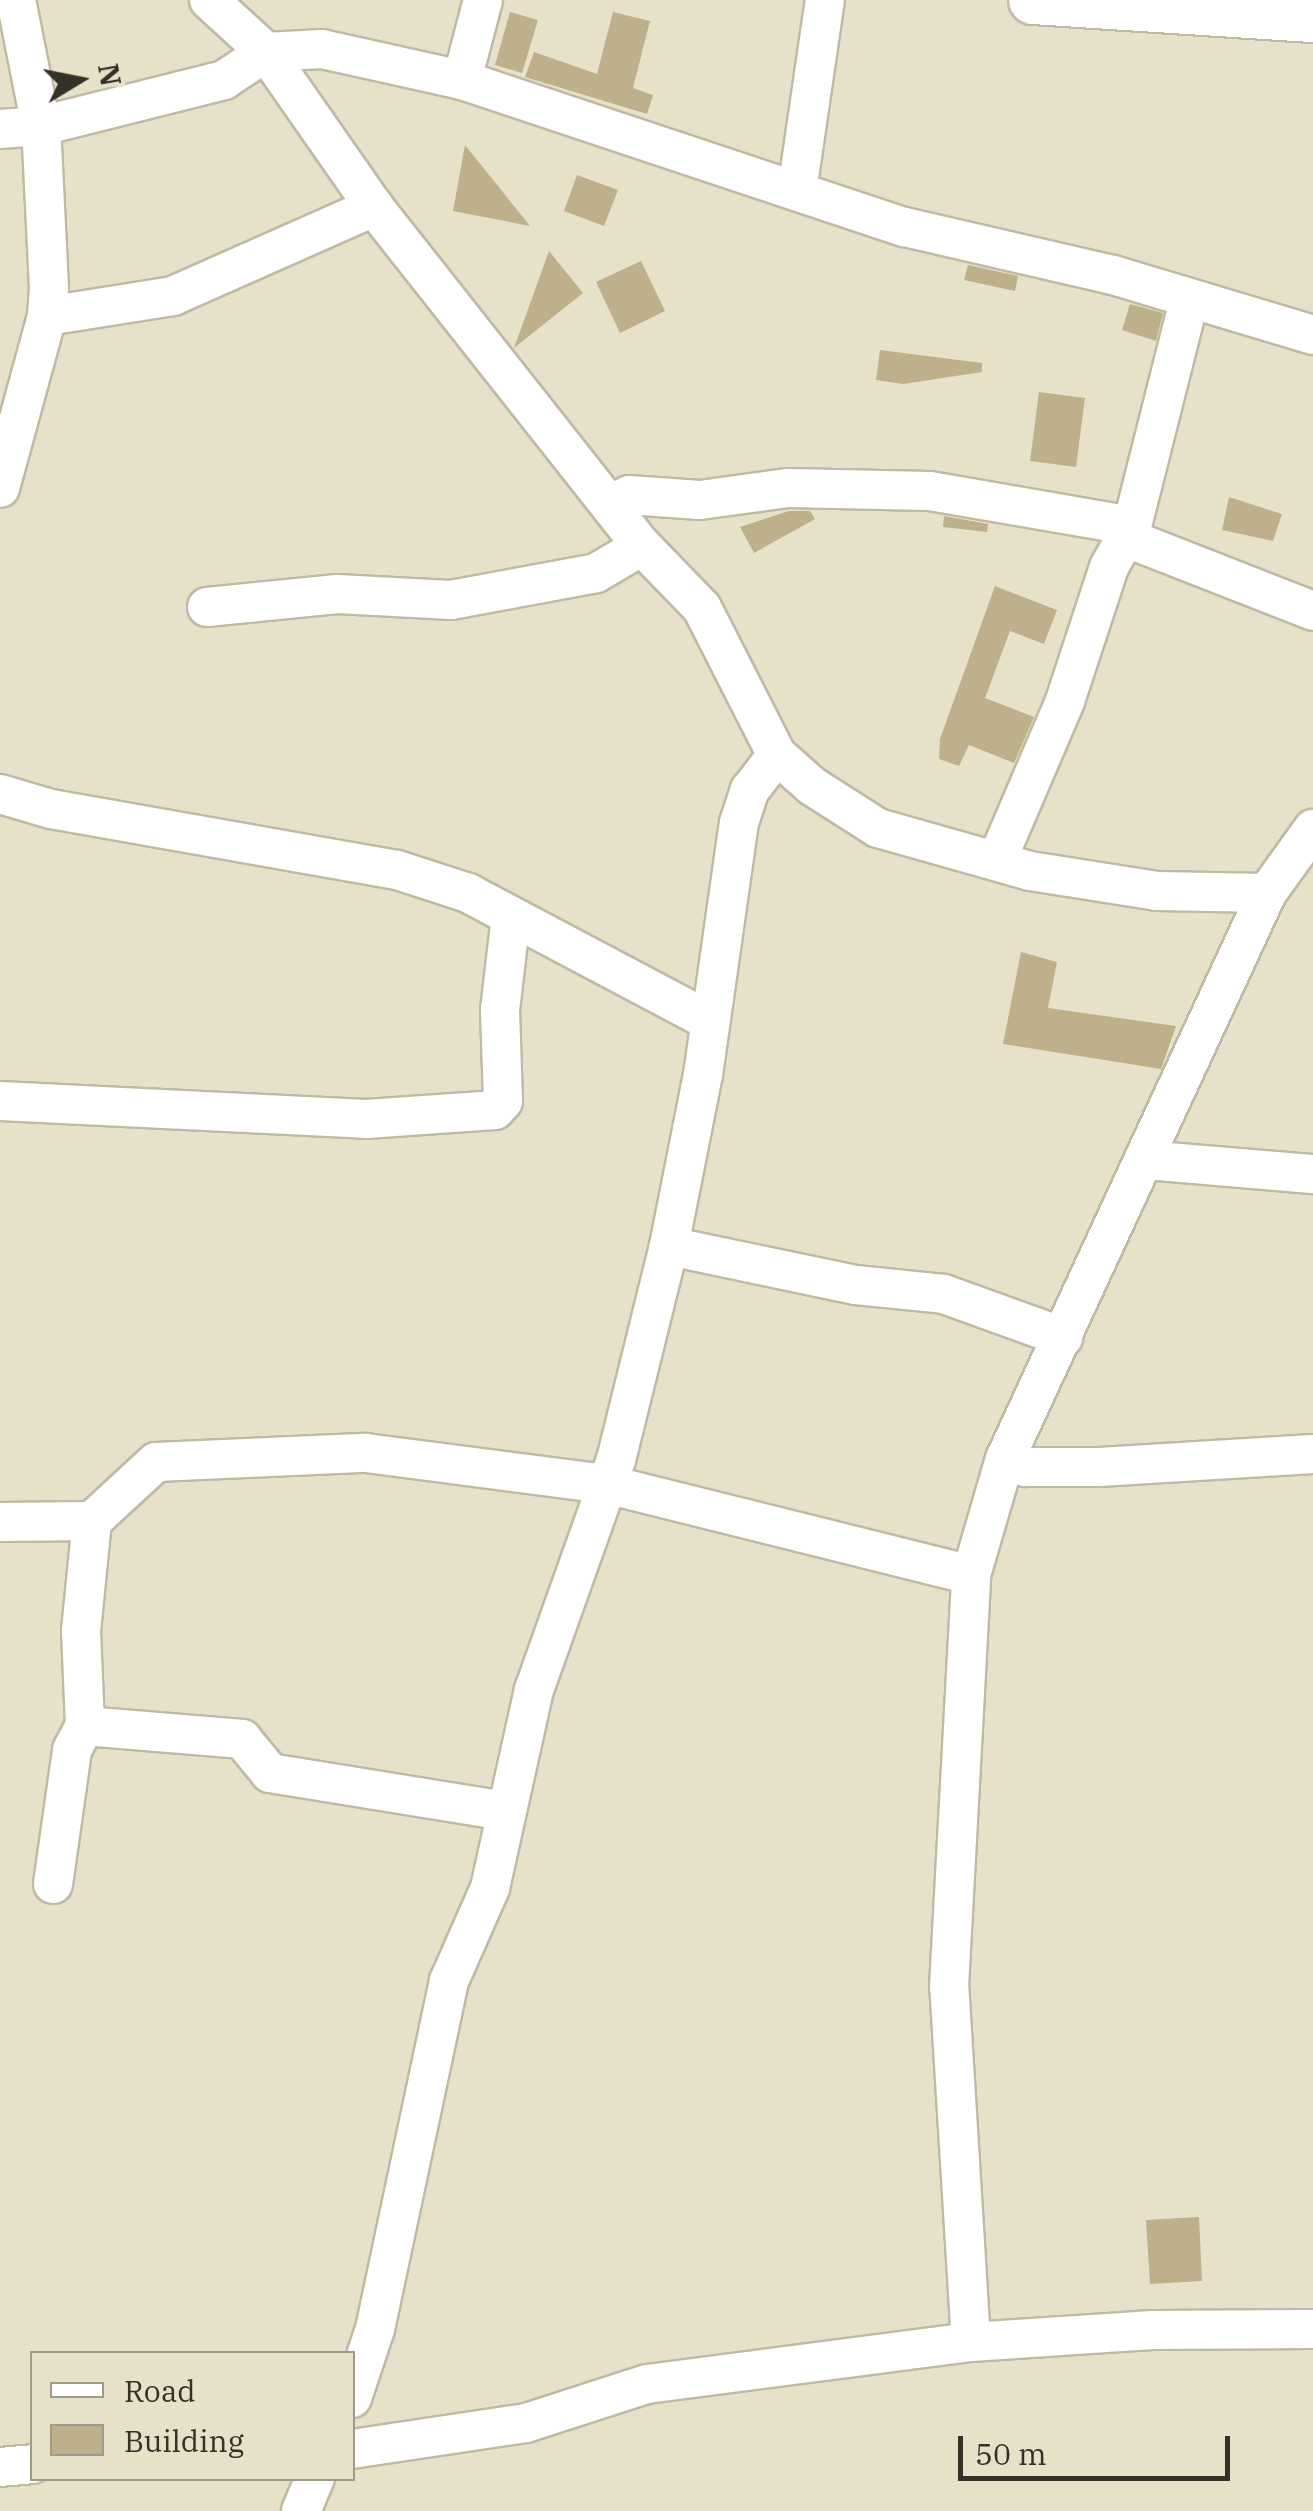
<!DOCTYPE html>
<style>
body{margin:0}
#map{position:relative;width:1313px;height:2511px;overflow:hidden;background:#e8e1ca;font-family:"IBM Plex Serif",serif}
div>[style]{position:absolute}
.building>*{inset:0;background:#bdb08b}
.roads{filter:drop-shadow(2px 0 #c0b9a4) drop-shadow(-2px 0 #c0b9a4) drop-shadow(0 2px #c0b9a4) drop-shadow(0 -2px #c0b9a4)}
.minor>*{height:38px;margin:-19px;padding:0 19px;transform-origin:19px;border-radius:19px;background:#fff}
.tertiary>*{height:48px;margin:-24px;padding:0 24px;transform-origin:24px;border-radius:24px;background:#fff}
span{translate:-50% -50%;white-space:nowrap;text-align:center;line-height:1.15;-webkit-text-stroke:9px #e8e1ca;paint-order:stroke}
.legend{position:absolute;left:30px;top:2351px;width:325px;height:130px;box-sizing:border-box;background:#e8e1ca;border:2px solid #a09b89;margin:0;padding:12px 18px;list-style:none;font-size:30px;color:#343128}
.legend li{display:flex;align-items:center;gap:20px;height:50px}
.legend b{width:50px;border:2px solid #a09b89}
.north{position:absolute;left:30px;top:30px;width:100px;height:100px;-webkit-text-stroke:8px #e8e1ca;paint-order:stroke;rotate:80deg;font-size:28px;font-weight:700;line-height:40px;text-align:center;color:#343128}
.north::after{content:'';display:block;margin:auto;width:35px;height:45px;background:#343128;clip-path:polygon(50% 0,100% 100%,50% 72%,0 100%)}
.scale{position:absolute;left:958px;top:2436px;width:272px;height:45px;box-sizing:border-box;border:5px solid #343128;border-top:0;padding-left:12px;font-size:30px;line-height:35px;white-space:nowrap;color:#343128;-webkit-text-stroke:8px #e8e1ca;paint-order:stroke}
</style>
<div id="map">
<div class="building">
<i style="clip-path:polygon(510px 12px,538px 20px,522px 73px,495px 65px)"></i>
<i style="clip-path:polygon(613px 12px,650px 21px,633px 88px,653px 95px,647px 114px,525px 77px,534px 52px,597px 74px)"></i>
<i style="clip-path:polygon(465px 145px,498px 186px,530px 226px,453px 211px)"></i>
<i style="clip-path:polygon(577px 175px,618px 190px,604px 226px,564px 211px)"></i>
<i style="clip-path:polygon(549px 251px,583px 293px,514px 348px)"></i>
<i style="clip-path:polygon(641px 261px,665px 311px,620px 333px,596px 282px)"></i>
<i style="clip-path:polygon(968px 265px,1018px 276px,1015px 291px,964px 280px)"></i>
<i style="clip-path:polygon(1130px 304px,1163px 313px,1156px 341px,1122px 330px)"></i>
<i style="clip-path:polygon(880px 350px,982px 363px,982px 372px,903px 384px,876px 380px)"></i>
<i style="clip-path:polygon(1039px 392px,1085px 398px,1076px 467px,1030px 461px)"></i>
<i style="clip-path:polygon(1229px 497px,1282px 514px,1273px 541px,1222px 530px)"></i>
<i style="clip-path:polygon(789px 511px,810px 511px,815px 519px,754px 553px,740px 527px)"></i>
<i style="clip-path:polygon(944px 516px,988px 524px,987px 532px,943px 527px)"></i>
<i style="clip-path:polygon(995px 586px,1057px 610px,1044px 644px,1010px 631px,985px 698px,1034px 717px,1014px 763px,969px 745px,959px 766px,939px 759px,940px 739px)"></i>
<i style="clip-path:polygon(1021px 952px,1057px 962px,1048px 1008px,1176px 1026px,1161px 1069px,1003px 1044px)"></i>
<i style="clip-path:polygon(1199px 2217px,1202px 2281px,1150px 2284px,1146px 2220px)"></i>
</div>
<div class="roads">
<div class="minor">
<i style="left:209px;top:0;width:77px;rotate:42.4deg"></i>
<i style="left:266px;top:52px;width:189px;rotate:55.1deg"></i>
<i style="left:374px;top:207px;width:432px;rotate:51.7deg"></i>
<i style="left:642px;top:546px;width:86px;rotate:45.9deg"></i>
<i style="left:702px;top:608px;width:165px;rotate:63deg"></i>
<i style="left:777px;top:755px;width:47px;rotate:41.5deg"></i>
<i style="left:812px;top:786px;width:78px;rotate:32.5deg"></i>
<i style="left:878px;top:828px;width:158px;rotate:15.8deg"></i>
<i style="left:1030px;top:871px;width:129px;rotate:8.9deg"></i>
<i style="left:1157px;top:891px;width:110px;rotate:1deg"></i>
<i style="left:462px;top:80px;width:83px;rotate:-75.3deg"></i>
<i style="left:0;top:129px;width:41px;rotate:-4.2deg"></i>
<i style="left:41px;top:126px;width:189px;rotate:-14.1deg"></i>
<i style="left:224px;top:80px;width:50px;rotate:-33.7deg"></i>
<i style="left:266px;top:52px;width:56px;rotate:-3.1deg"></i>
<i style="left:322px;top:49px;width:143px;rotate:12.5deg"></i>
<i style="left:462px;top:80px;width:467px;rotate:18.4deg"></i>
<i style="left:905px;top:227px;width:213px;rotate:13deg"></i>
<i style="left:1113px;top:275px;width:209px;rotate:16.7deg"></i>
<i style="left:797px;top:191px;width:193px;rotate:-81.7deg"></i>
<i style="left:47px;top:316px;width:128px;rotate:-9deg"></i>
<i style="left:173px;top:296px;width:220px;rotate:-23.9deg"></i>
<i style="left:0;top:488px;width:178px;rotate:-74.7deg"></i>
<i style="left:47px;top:316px;width:28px;rotate:-86deg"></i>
<i style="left:49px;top:288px;width:162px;rotate:-92.8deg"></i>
<i style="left:41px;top:126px;width:128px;rotate:-101.2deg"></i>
<i style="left:610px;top:504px;width:21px;rotate:-25deg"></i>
<i style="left:629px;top:495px;width:71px;rotate:4deg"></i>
<i style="left:700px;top:500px;width:89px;rotate:-7.8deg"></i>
<i style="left:788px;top:488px;width:142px;rotate:1.2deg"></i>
<i style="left:930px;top:491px;width:205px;rotate:9.8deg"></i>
<i style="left:1127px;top:538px;width:200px;rotate:21.4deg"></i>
<i style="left:207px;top:607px;width:131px;rotate:-5.7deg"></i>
<i style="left:337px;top:594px;width:114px;rotate:3deg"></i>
<i style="left:451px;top:600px;width:147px;rotate:-10.5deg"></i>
<i style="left:596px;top:573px;width:53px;rotate:-30.4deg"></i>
<i style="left:0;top:794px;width:53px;rotate:16.4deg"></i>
<i style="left:51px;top:809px;width:351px;rotate:10deg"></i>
<i style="left:397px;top:870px;width:75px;rotate:17.9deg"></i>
<i style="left:468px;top:893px;width:274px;rotate:27.9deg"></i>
<i style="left:997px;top:860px;width:173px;rotate:-66.8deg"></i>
<i style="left:1065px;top:701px;width:141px;rotate:-71.8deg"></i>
<i style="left:1109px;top:567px;width:47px;rotate:-60.7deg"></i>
<i style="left:1132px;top:526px;width:232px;rotate:-75.8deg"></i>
<i style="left:0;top:1101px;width:366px;rotate:2.8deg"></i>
<i style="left:366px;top:1119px;width:129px;rotate:-4deg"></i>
<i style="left:495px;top:1110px;width:12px;rotate:-48deg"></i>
<i style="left:503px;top:1101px;width:91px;rotate:-91.9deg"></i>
<i style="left:500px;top:1010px;width:94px;rotate:-83.3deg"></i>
<i style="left:1145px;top:1160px;width:169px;rotate:4.8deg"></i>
<i style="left:669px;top:1246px;width:191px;rotate:11.8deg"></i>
<i style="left:856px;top:1285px;width:88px;rotate:5.8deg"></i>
<i style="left:944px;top:1294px;width:127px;rotate:19.9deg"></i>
<i style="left:1005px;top:1459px;width:22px;rotate:22deg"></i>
<i style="left:1025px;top:1467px;width:74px"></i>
<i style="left:1099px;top:1467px;width:214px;rotate:-3.5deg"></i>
<i style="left:0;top:1522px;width:92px;rotate:-0.6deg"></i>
<i style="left:92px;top:1521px;width:87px;rotate:-42.7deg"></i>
<i style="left:156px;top:1462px;width:210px;rotate:-2.5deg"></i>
<i style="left:366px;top:1453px;width:242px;rotate:7.4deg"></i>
<i style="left:606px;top:1484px;width:376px;rotate:14deg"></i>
<i style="left:85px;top:1726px;width:158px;rotate:4.7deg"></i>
<i style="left:242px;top:1739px;width:44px;rotate:50.5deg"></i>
<i style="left:270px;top:1773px;width:238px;rotate:9.2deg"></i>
<i style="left:53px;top:1884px;width:135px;rotate:-81.9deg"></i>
<i style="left:72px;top:1750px;width:27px;rotate:-62deg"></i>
<i style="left:85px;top:1726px;width:95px;rotate:-92.4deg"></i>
<i style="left:81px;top:1631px;width:111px;rotate:-84.3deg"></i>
<i style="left:971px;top:2342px;width:356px;rotate:-93.5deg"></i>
<i style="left:949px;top:1987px;width:413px;rotate:-86.9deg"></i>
<i style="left:971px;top:1575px;width:121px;rotate:-73.7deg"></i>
<i style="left:1005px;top:1459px;width:624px;rotate:-65.16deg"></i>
<i style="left:1267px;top:893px;width:79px;rotate:-54.3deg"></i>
<i style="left:352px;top:2398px;width:73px;rotate:-71.6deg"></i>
<i style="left:375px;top:2329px;width:356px;rotate:-78deg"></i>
<i style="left:449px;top:1981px;width:102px;rotate:-66.2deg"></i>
<i style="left:490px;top:1888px;width:203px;rotate:-77.5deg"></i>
<i style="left:534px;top:1690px;width:244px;rotate:-70.4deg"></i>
<i style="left:616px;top:1460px;width:220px;rotate:-76.1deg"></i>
<i style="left:669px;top:1246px;width:174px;rotate:-78.8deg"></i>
<i style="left:703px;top:1075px;width:255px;rotate:-81.9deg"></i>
<i style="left:739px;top:823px;width:35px;rotate:-72deg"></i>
<i style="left:750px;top:790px;width:44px;rotate:-52.4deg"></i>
<i style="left:352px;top:2449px;width:176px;rotate:-8.5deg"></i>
<i style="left:526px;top:2423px;width:127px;rotate:-17.9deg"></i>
<i style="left:647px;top:2384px;width:327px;rotate:-7.4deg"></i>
<i style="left:971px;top:2342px;width:182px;rotate:-3.8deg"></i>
<i style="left:1153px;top:2330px;width:160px;rotate:-0.4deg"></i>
<i style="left:0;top:2467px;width:32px;rotate:-5deg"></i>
<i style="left:301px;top:2511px;width:36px;rotate:-67deg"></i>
</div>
<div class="tertiary">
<i style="left:1033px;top:0;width:281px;rotate:3.7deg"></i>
</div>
</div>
<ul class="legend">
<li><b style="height:12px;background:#fff"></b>Road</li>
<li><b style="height:28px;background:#bdb08b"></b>Building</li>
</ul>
<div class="north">N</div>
<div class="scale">50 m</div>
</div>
